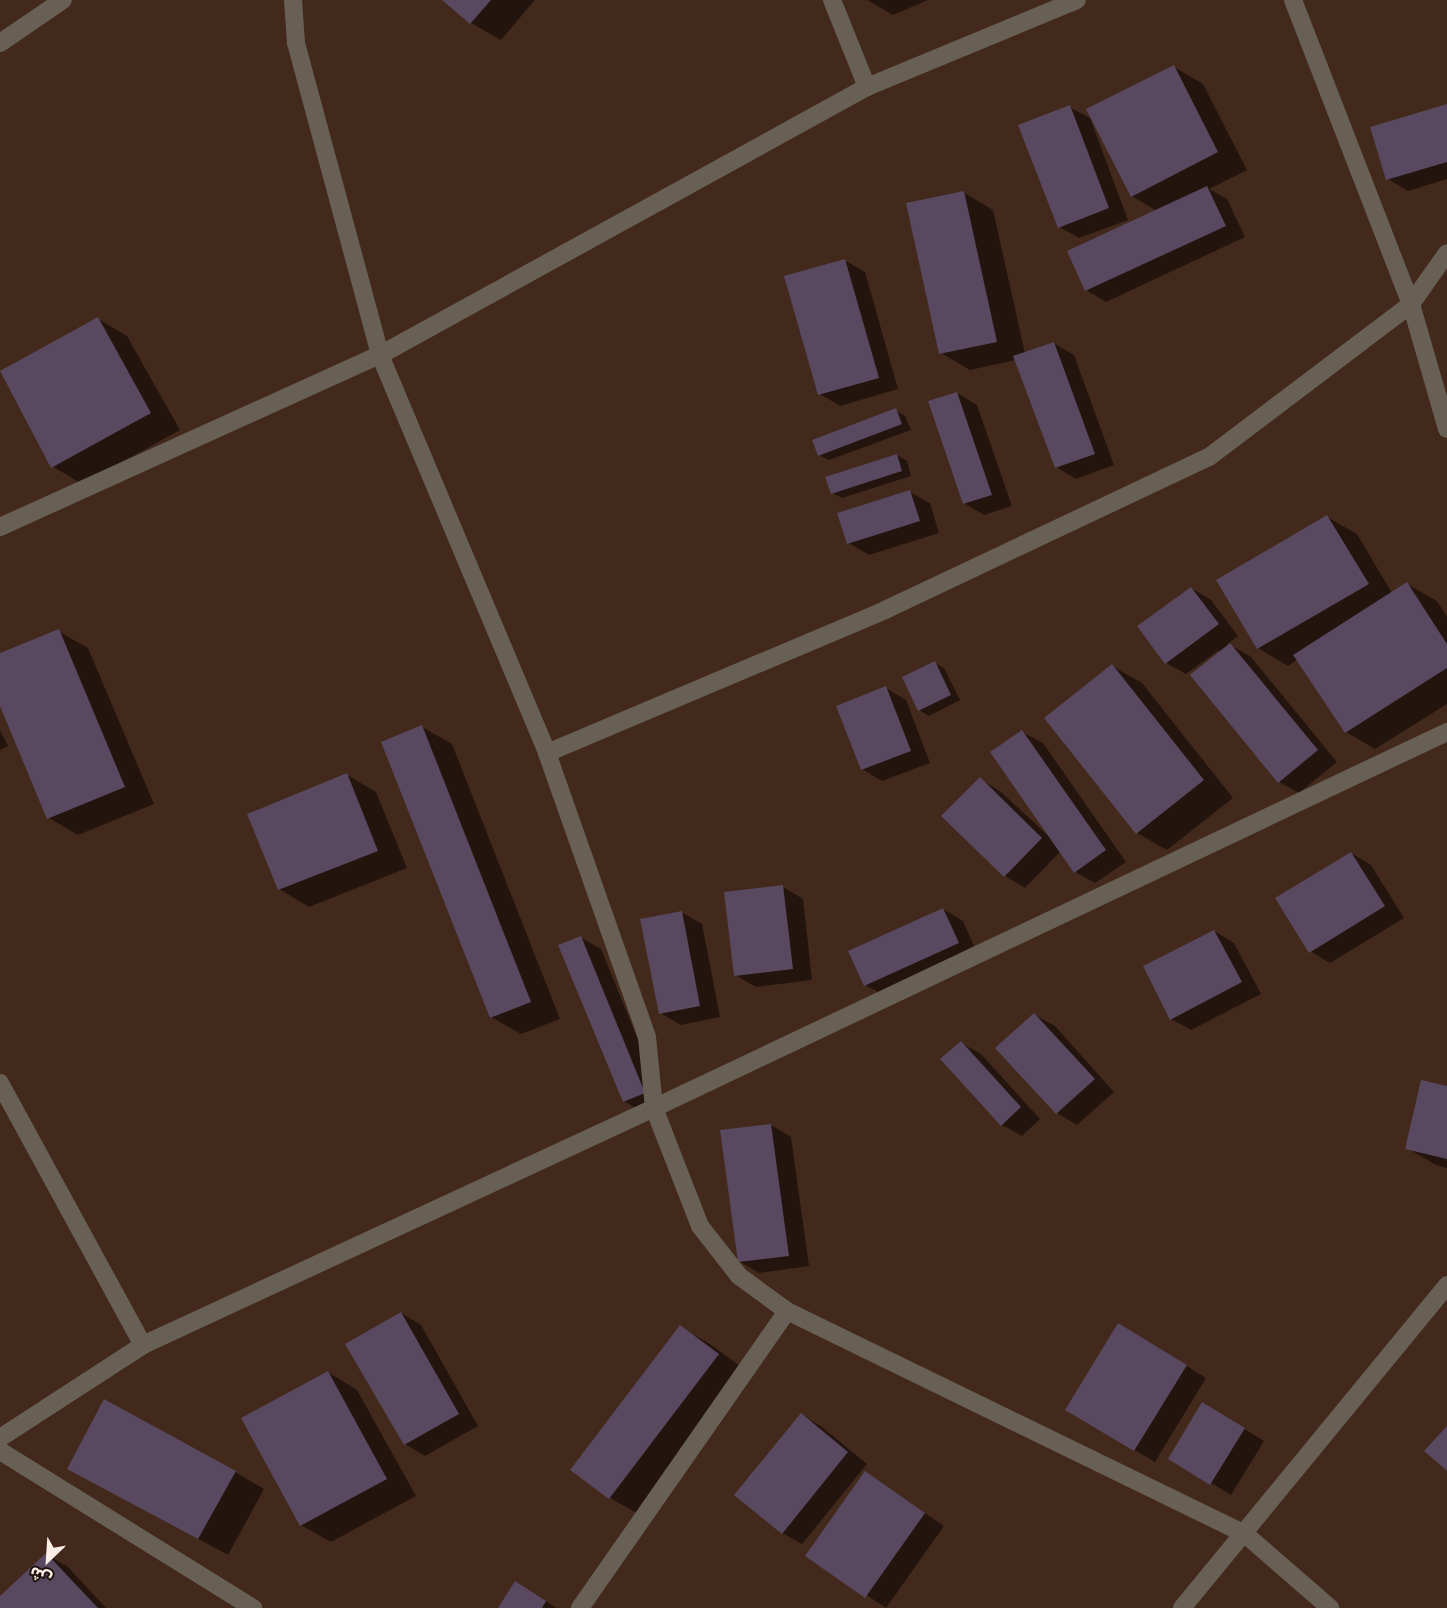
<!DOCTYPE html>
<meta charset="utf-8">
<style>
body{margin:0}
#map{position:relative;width:1447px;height:1608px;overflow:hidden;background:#42291b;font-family:"PT Sans","Noto Sans Arabic",sans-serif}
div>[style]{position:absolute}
.shadow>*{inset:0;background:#0007}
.building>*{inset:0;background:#584860}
.street>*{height:18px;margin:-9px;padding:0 9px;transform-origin:9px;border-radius:9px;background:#686055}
span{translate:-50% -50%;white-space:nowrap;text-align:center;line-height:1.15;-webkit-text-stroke:4.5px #20150f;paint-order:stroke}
.north{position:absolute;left:18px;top:1530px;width:60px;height:60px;-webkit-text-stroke:4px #20150f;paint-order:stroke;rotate:205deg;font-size:16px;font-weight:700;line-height:24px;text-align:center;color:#fdefe8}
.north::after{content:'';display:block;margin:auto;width:21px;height:27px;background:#fdefe8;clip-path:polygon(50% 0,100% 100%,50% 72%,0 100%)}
</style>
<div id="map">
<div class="shadow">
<i style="clip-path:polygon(445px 0,535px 0,501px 40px,471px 23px)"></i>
<i style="clip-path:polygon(867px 0,928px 0,893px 15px)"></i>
<i style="clip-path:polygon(1174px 67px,1203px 84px,1247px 170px,1209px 189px,1227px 199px,1245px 237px,1106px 302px,1086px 290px,1157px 211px,1132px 196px)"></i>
<i style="clip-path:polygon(1447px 106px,1447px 179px,1408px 191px,1388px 179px)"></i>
<i style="clip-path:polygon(1069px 107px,1090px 118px,1128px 220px,1079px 238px,1059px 227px)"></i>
<i style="clip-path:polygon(963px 192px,993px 210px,1025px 353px,1054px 343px,1074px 355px,1114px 465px,1076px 479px,1056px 467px,1016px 360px,970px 370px,941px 353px)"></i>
<i style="clip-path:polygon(844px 260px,865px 272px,898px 389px,840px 406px,820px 394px)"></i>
<i style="clip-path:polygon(98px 319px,127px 336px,180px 430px,82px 484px,52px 466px,1px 373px)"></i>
<i style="clip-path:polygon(957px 393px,977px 405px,1012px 506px,984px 515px,964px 503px)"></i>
<i style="clip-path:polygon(895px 410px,905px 416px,911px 430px,829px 460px,819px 455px)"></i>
<i style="clip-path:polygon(897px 455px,907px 461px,911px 476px,842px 498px,832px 493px)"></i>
<i style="clip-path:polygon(910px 492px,930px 503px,939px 533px,869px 555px,849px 543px)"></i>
<i style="clip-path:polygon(1327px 517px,1357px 534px,1392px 593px,1407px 584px,1437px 601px,1447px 617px,1447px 704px,1375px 749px,1346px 732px,1298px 659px,1288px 666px,1258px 648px)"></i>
<i style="clip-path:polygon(1191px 588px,1211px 600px,1238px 636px,1228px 644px,1250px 656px,1337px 762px,1299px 793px,1279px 782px,1219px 650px,1186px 674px,1166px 663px)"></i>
<i style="clip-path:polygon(58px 631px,88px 648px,154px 804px,78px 835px,49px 818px,0 702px,0 654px)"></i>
<i style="clip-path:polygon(935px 663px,944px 668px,960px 700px,929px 716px,919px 710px)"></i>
<i style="clip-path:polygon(1112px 666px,1142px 683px,1233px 798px,1167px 850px,1137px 833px)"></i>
<i style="clip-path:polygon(886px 688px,906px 700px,930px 763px,882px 781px,862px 769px)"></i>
<i style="clip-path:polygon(422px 727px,452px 744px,560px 1019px,521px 1034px,491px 1017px)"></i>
<i style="clip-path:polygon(0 730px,8px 746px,0 750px)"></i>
<i style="clip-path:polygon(1022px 732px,1043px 743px,1126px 862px,1095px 883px,1075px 872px,1061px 851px,1025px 888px,1005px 876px,980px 779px,1000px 791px,1054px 841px)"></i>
<i style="clip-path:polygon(347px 775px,376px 792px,407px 868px,309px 907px,279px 889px)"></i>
<i style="clip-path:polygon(1351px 853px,1371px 865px,1404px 918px,1330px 963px,1310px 951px)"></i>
<i style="clip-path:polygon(783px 887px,803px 899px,812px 980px,756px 987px,735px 975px)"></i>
<i style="clip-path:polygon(943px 909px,963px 921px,978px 955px,886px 996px,865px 985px)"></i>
<i style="clip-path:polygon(681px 912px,702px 924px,720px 1017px,681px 1025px,660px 1013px)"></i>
<i style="clip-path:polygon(1214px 931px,1234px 943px,1261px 994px,1191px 1030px,1171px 1019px)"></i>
<i style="clip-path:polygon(580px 937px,601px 949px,664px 1104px,644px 1113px,624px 1101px)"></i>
<i style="clip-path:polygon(1035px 1015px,1055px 1026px,1114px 1092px,1077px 1125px,1057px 1113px,998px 1048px)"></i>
<i style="clip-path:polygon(961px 1043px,981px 1054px,1040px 1119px,1022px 1136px,1002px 1125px)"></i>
<i style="clip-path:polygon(1447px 1088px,1447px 1168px,1436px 1165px,1407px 1148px)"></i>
<i style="clip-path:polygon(771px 1125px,791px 1137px,809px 1266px,759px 1273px,739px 1261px)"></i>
<i style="clip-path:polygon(401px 1313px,421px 1325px,478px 1426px,425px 1456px,405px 1444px)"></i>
<i style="clip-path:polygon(680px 1327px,710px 1344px,748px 1372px,640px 1515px,610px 1498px)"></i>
<i style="clip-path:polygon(1139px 1336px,1206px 1378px,1155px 1462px,1067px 1410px)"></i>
<i style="clip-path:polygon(328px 1372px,357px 1390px,416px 1496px,331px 1542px,301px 1525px)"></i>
<i style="clip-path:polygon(802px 1415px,822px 1427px,867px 1464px,802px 1544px,782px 1533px)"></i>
<i style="clip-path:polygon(1222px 1415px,1264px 1441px,1231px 1495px,1170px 1458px)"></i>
<i style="clip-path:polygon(235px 1472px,264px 1489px,228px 1555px,98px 1485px)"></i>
<i style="clip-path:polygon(866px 1473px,944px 1526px,886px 1608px,808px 1556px)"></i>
<i style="clip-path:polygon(47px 1555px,67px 1566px,106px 1608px,0 1608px,0 1598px)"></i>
<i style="clip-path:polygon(535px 1595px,557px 1608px,500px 1608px)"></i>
</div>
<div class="building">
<i style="clip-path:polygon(442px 0,491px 0,470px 24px)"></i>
<i style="clip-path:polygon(1174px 65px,1218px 152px,1131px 197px,1086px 109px)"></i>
<i style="clip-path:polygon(1447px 104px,1447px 162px,1386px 180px,1370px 127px)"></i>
<i style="clip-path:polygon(1070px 105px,1109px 208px,1058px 228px,1018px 125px)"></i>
<i style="clip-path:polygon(1207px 186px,1226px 226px,1085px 291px,1067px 251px)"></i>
<i style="clip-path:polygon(964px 191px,997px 342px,939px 354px,906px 203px)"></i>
<i style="clip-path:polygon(845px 259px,879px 378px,818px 395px,784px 276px)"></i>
<i style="clip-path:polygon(98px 317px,151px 413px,51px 468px,0 371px)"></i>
<i style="clip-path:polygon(1054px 342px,1095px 454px,1055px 468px,1013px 356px)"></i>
<i style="clip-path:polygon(957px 392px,992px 495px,963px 504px,928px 401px)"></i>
<i style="clip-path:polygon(896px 408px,902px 424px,818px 456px,812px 440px)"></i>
<i style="clip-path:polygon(897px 454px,902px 471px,831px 494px,825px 477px)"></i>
<i style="clip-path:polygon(910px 490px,920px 521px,847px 544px,837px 513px)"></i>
<i style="clip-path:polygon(1327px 515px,1369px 584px,1257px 649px,1216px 580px)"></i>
<i style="clip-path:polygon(1407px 582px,1447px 644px,1447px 668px,1345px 733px,1293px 655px)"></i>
<i style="clip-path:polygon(1191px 587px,1219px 624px,1165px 664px,1137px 626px)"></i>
<i style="clip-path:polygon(59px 629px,125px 787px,47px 819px,0 706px,0 653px)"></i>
<i style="clip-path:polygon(1230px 643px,1318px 750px,1278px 783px,1190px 675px)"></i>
<i style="clip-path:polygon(935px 661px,951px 695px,918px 711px,902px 677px)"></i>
<i style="clip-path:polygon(1112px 664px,1204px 780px,1136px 834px,1044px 718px)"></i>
<i style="clip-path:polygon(886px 686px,911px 751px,861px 770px,836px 706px)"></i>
<i style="clip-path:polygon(422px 725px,531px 1002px,490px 1018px,381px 742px)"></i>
<i style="clip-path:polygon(1022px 730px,1106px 850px,1074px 873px,990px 752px)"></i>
<i style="clip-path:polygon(347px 773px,378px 851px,278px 890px,247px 814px)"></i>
<i style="clip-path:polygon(980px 777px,1042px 838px,1004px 877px,941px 816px)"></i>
<i style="clip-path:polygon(1351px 852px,1385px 906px,1309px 953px,1275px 898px)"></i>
<i style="clip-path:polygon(783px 885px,793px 969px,734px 976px,724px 892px)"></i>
<i style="clip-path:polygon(943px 908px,959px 943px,864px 986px,848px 951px)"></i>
<i style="clip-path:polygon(682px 911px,700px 1006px,659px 1014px,640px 919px)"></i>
<i style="clip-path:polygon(1214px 930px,1242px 982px,1170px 1020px,1143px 966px)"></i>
<i style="clip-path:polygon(581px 936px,645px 1093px,623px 1102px,558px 945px)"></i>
<i style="clip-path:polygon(1034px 1013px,1095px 1079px,1056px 1114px,995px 1048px)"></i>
<i style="clip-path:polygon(961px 1041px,1021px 1107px,1001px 1126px,940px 1059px)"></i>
<i style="clip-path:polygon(1421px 1080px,1447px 1086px,1447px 1159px,1405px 1149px)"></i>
<i style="clip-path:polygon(771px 1124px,789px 1256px,738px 1262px,720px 1130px)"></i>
<i style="clip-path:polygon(401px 1312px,459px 1414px,404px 1445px,345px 1344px)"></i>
<i style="clip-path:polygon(1118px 1323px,1187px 1365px,1134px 1451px,1065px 1410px)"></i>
<i style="clip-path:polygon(680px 1325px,719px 1354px,609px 1499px,570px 1470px)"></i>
<i style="clip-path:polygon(328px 1371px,387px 1479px,300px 1526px,241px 1418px)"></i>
<i style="clip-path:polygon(104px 1399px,236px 1471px,198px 1539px,67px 1469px)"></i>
<i style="clip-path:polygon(1202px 1402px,1245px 1428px,1210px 1485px,1168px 1459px)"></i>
<i style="clip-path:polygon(801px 1413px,848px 1452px,782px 1534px,734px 1495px)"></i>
<i style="clip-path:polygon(1447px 1426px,1447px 1471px,1424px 1451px)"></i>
<i style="clip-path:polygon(865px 1471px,925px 1513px,865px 1598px,805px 1556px)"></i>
<i style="clip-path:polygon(46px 1553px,98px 1608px,0 1608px,0 1596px)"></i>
<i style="clip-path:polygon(515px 1581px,546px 1601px,542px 1608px,498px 1608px)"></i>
</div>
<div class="street">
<i style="left:293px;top:0;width:43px;rotate:86deg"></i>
<i style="left:296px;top:43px;width:323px;rotate:74.9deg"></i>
<i style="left:380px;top:355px;width:432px;rotate:67.2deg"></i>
<i style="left:547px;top:753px;width:301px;rotate:70.6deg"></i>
<i style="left:647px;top:1037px;width:71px;rotate:84.4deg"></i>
<i style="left:654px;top:1108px;width:127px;rotate:68.7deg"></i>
<i style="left:700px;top:1226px;width:63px;rotate:52deg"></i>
<i style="left:739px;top:1276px;width:59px;rotate:36.1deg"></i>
<i style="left:787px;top:1311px;width:509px;rotate:25.96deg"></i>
<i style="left:1245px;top:1534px;width:113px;rotate:41deg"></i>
<i style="left:832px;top:0;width:94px;rotate:68.1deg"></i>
<i style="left:1293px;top:0;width:326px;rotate:68.8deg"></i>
<i style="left:1411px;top:304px;width:130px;rotate:73.9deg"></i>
<i style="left:0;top:43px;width:76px;rotate:-34.3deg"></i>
<i style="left:0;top:527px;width:417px;rotate:-24.4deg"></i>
<i style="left:380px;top:355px;width:556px;rotate:-28.82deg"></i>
<i style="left:867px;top:87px;width:227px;rotate:-22.5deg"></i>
<i style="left:547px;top:753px;width:367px;rotate:-22.9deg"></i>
<i style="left:885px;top:610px;width:358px;rotate:-25.3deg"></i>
<i style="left:1209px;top:457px;width:253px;rotate:-37.1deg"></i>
<i style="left:1411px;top:304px;width:62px;rotate:-54.8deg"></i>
<i style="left:0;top:1083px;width:298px;rotate:61.4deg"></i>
<i style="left:0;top:1438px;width:171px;rotate:-33deg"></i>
<i style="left:143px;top:1345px;width:563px;rotate:-24.88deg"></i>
<i style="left:654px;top:1108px;width:878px;rotate:-25.37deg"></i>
<i style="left:0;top:1451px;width:298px;rotate:31.8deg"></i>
<i style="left:580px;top:1608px;width:362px;rotate:-55.1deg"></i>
<i style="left:1182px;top:1608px;width:418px;rotate:-50.6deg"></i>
</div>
<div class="north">ش</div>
</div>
